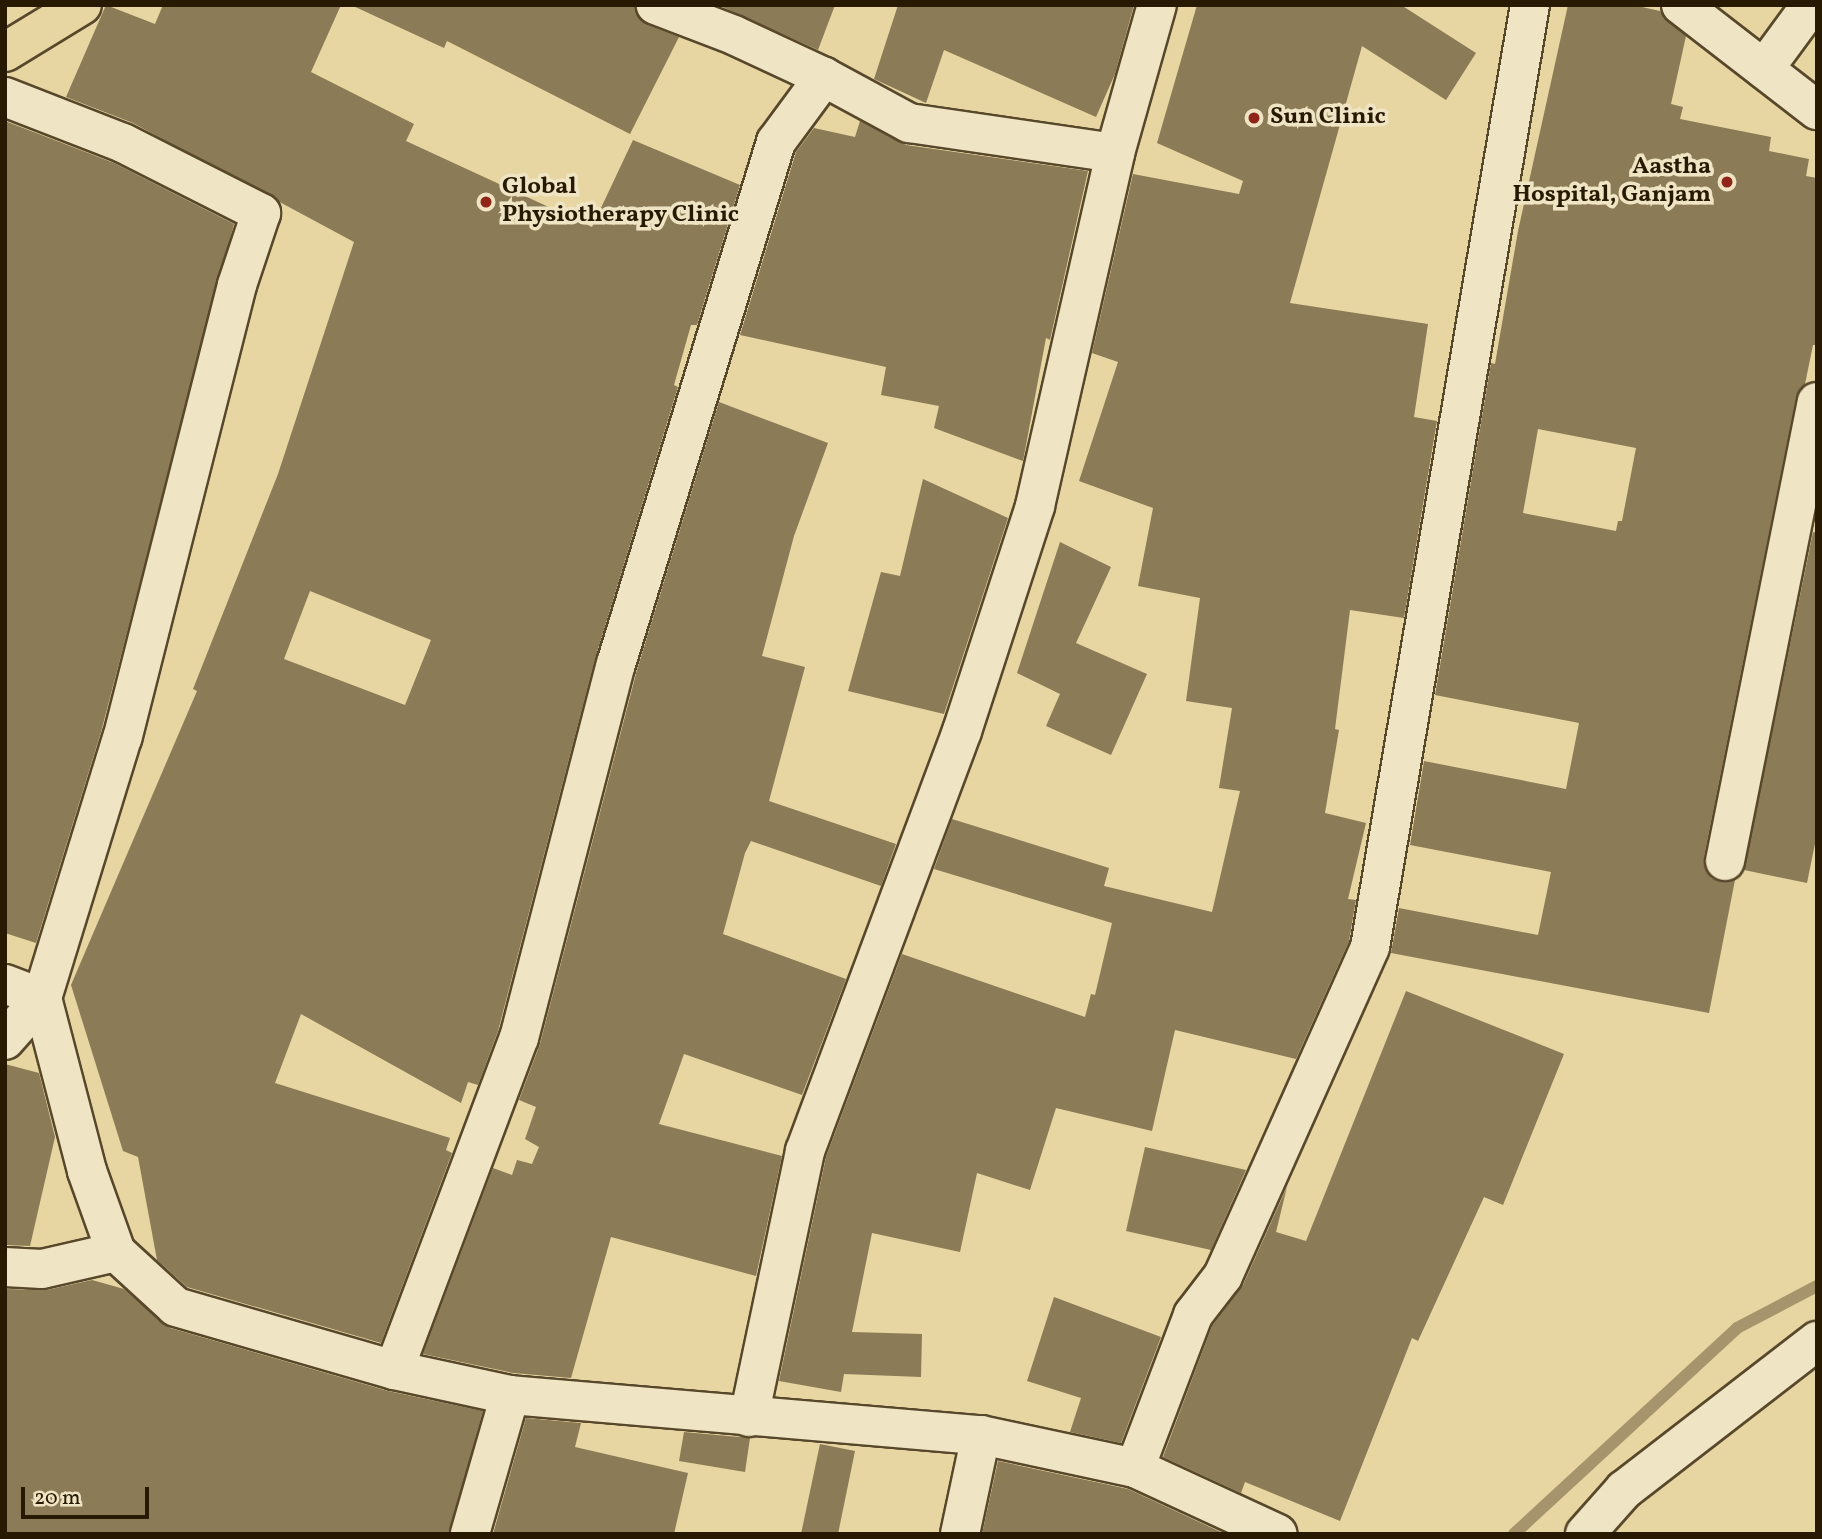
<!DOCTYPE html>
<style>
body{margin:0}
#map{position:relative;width:1822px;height:1539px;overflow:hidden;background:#e7d5a2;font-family:Vollkorn,serif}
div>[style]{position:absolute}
.stream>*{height:12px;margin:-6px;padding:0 6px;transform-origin:6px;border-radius:6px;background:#a6956c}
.building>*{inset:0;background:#8b7b56}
.roads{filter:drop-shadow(2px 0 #58482b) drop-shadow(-2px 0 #58482b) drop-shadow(0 2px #58482b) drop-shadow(0 -2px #58482b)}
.street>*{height:38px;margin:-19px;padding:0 19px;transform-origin:19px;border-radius:19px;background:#efe4c3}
.highway>*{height:38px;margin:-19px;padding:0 19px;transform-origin:19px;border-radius:19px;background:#e7d5a2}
.dots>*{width:19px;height:19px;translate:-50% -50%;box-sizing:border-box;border:4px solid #efe4c3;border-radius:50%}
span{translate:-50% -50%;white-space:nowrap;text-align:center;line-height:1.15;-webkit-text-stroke:7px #efe4c3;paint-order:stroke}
.poi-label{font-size:24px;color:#281903;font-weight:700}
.left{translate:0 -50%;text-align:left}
.right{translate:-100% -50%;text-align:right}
.frame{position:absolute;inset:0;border:7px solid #281903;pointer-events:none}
.scale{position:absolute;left:21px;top:1487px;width:128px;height:32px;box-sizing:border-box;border:4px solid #281903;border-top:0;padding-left:9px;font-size:21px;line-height:24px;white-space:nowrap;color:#281903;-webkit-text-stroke:5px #efe4c3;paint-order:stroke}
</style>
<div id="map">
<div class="stream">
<i style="left:1514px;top:1534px;width:304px;rotate:-42.7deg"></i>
<i style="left:1737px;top:1328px;width:90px;rotate:-27.7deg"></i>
</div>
<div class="building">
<i style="clip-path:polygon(evenodd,106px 5px,155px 24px,163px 5px,341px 5px,311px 72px,414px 124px,406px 141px,592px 227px,633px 140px,740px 185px,697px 325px,691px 325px,674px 385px,678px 387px,595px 659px,498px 1031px,478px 1085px,468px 1082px,461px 1103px,301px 1014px,275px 1083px,450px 1138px,446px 1150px,452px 1153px,381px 1343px,187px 1287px,157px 1260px,138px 1157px,123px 1151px,71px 985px,197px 691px,193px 689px,278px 474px,354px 242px,133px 123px,66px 97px,106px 5px,310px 591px,431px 640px,405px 705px,284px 659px,310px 591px)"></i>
<i style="clip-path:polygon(351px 5px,635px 5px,639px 18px,648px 25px,679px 37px,630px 134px,447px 41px,444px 48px)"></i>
<i style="clip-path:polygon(718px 5px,835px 5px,818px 50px)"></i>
<i style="clip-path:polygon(898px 5px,1134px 5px,1115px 74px,1096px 117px,944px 50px,926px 103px,874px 79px)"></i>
<i style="clip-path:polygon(1197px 5px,1401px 5px,1476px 53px,1446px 100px,1362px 46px,1290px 303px,1428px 324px,1414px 417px,1437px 421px,1404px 618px,1350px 610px,1335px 729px,1339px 730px,1325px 813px,1366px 823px,1348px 899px,1356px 900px,1349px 941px,1296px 1059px,1175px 1030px,1152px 1131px,1056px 1108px,1030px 1190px,977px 1173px,960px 1252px,872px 1233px,852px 1332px,922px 1334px,921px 1377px,844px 1374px,841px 1392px,779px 1381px,826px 1157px,902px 954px,1085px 1017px,1091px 994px,1095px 995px,1112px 923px,934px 869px,952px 819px,1109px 868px,1104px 886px,1212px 912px,1240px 791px,1219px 788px,1232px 708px,1186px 701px,1200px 598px,1138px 586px,1153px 508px,1079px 481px,1118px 362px,1092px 353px,1133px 174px,1239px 194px,1243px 181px,1157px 143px)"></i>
<i style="clip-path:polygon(evenodd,1568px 5px,1633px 5px,1660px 11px,1686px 36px,1671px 104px,1683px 107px,1680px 119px,1771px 137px,1769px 151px,1809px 159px,1806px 176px,1817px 178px,1817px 345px,1813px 345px,1805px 384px,1796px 398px,1704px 857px,1711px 878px,1721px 882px,1735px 880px,1709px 1013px,1391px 953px,1399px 908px,1538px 935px,1551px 872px,1410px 845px,1424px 761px,1566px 789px,1579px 723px,1435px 695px,1491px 363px,1495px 364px,1518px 231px,1568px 5px,1538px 429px,1636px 448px,1622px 521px,1618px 521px,1616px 531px,1523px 513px,1538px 429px)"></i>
<i style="clip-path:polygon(5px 121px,114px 163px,234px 224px,101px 732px,36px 943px,5px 933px)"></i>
<i style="clip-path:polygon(860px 121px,906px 145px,1088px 171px,1050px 340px,1046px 338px,1023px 461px,934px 428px,939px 406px,881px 395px,886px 367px,740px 335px,796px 152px,814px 128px,855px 137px)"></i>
<i style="clip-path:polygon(719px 402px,828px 443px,794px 536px,762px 656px,805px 667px,769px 801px,896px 844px,881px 886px,751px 841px,745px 853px,723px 934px,846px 979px,802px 1095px,684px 1054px,659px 1124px,782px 1156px,756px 1276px,611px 1237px,571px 1378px,513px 1373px,423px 1354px,493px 1168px,512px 1175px,517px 1160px,532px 1164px,539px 1147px,525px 1139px,536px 1107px,519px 1100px,540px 1044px,637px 670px)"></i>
<i style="clip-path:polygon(923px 479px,1008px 518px,944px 714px,848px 691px,881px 572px,900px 576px)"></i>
<i style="clip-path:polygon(1813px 532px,1817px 533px,1817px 834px,1807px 883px,1744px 870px)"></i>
<i style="clip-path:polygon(1060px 542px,1111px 567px,1076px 643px,1147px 674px,1111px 755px,1046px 726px,1060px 694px,1017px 673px)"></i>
<i style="clip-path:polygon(1406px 991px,1564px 1054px,1503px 1205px,1484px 1197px,1418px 1341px,1412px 1338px,1340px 1521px,1245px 1482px,1241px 1493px,1163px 1457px,1212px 1326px,1243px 1285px,1287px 1187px,1276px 1232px,1306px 1241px)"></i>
<i style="clip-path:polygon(5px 1064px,39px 1073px,55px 1137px,30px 1246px,5px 1245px)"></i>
<i style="clip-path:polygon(1145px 1147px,1246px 1170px,1211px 1250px,1126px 1231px)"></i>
<i style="clip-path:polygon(92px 1280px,124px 1289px,170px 1328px,388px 1391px,483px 1411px,449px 1534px,5px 1534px,5px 1289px,47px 1290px)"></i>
<i style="clip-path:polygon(1054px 1297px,1161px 1337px,1121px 1443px,1070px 1432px,1081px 1398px,1027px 1381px)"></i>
<i style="clip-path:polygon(526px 1418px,581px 1423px,575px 1447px,688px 1473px,674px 1534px,493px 1534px)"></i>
<i style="clip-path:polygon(684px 1432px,750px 1438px,745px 1472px,679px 1461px)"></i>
<i style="clip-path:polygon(820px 1444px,855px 1451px,838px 1534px,801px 1534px)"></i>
<i style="clip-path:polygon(998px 1461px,1128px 1489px,1225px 1534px,982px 1534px)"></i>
</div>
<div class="roads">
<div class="street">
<i style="left:1681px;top:5px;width:172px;rotate:37.7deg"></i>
<i style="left:1764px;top:69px;width:79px;rotate:-53.7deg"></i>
<i style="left:824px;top:77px;width:97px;rotate:28.4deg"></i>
<i style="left:909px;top:123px;width:208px;rotate:8.3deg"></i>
<i style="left:5px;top:97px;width:127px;rotate:21.3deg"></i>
<i style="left:123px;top:143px;width:155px;rotate:26.9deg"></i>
<i style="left:261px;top:213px;width:76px;rotate:108.4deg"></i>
<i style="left:237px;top:285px;width:467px;rotate:104.2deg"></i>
<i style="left:122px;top:738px;width:272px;rotate:107.1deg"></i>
<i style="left:42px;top:998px;width:56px;rotate:131.4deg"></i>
<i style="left:1725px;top:861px;width:468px;rotate:-78.7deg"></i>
<i style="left:5px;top:984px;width:40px;rotate:21deg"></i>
<i style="left:42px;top:998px;width:179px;rotate:75.4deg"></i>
<i style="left:87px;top:1171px;width:86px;rotate:70.3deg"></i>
<i style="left:116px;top:1252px;width:81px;rotate:42.5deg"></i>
<i style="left:176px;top:1307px;width:227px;rotate:16.1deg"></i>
<i style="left:394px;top:1370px;width:119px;rotate:12.2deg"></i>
<i style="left:510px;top:1395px;width:145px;rotate:106.1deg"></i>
<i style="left:5px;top:1267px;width:37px;rotate:3deg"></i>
<i style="left:42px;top:1269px;width:76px;rotate:-12.9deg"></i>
<i style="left:394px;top:1370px;width:355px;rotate:-69.4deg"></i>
<i style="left:519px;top:1038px;width:386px;rotate:-75.5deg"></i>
<i style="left:616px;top:664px;width:546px;rotate:-72.96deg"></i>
<i style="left:776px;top:142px;width:81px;rotate:-53.6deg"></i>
<i style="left:824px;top:77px;width:99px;rotate:-155deg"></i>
<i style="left:734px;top:35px;width:84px;rotate:-159deg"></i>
<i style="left:510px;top:1395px;width:473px;rotate:4.9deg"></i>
<i style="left:981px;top:1435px;width:157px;rotate:12.1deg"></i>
<i style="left:1135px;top:1468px;width:157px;rotate:24.8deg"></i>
<i style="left:749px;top:1417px;width:272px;rotate:-78.1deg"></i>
<i style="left:805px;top:1151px;width:448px;rotate:-69.5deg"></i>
<i style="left:962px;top:731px;width:237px;rotate:-72deg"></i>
<i style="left:1035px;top:506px;width:362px;rotate:-77.2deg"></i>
<i style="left:1115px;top:153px;width:154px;rotate:-74.2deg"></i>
<i style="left:1135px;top:1468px;width:164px;rotate:-69.2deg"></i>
<i style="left:1193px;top:1315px;width:49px;rotate:-52.4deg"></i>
<i style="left:1223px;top:1276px;width:360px;rotate:-65.9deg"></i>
<i style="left:1370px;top:947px;width:955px;rotate:-80.36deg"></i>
<i style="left:960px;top:1534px;width:101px;rotate:-78deg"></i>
<i style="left:1585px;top:1534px;width:59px;rotate:-48.4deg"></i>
<i style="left:1624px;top:1490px;width:244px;rotate:-37.7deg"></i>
</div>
<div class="highway">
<i style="left:5px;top:52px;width:90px;rotate:-31.4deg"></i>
</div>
</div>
<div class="dots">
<i style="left:1254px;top:118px;background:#8f2418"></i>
<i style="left:1727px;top:182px;background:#8f2418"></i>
<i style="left:486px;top:202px;background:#8f2418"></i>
</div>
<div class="poi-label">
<span class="left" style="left:1270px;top:118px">Sun Clinic</span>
<span class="right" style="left:1711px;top:182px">Aastha<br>Hospital, Ganjam</span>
<span class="left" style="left:502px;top:202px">Global<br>Physiotherapy Clinic</span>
</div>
<div class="frame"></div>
<div class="scale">20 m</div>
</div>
